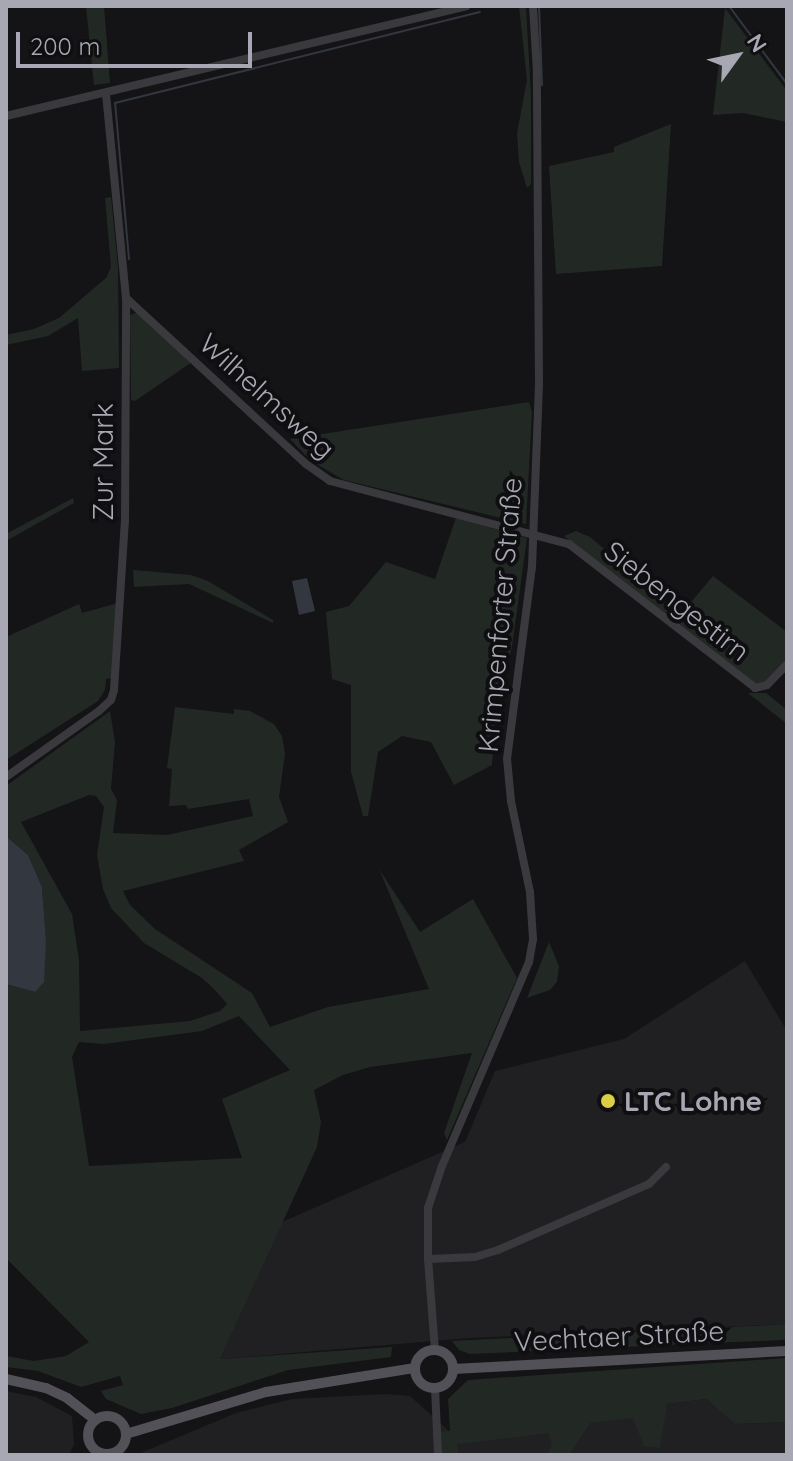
<!DOCTYPE html>
<meta charset="utf-8">
<style>
body{margin:0}
#map{position:relative;width:793px;height:1461px;overflow:hidden;background:#141315;font-family:Quicksand,sans-serif}
div>[style]{position:absolute}
.built>*{inset:0;background:#202022}
.green>*{inset:0;background:#222925}
.water>*{inset:0;background:#323740}
.stream>*{height:2px;margin:-1px;padding:0 1px;transform-origin:1px;border-radius:1px;background:#323740}
.minor>*{height:8px;margin:-4px;padding:0 4px;transform-origin:4px;border-radius:4px;background:#3a3a3e}
.major>*{height:10px;margin:-5px;padding:0 5px;transform-origin:5px;border-radius:5px;background:#525158}
.major>.ring{margin:-5px;padding:0;box-sizing:content-box;background:none;border:10px solid #525158;border-radius:50%}
.dots>*{width:22px;height:22px;translate:-50% -50%;box-sizing:border-box;border:4px solid #0f0e10;border-radius:50%}
span{translate:-50% -50%;white-space:nowrap;text-align:center;line-height:1.15;-webkit-text-stroke:8px #0f0e10;paint-order:stroke}
.street-label{font-size:28px;color:#a7a8b3}
.poi-label{font-size:28px;color:#a7a8b3;font-weight:700}
.left{translate:0 -50%;text-align:left}
.frame{position:absolute;inset:0;border:8px solid #a7a8b3;pointer-events:none}
.north{position:absolute;left:697px;top:16px;width:80px;height:80px;-webkit-text-stroke:6px #0f0e10;paint-order:stroke;rotate:57deg;font-size:22px;font-weight:700;line-height:32px;text-align:center;color:#a7a8b3}
.north::after{content:'';display:block;margin:auto;width:28px;height:36px;background:#a7a8b3;clip-path:polygon(50% 0,100% 100%,50% 72%,0 100%)}
.scale{position:absolute;left:16px;top:32px;width:236px;height:36px;box-sizing:border-box;border:4px solid #a7a8b3;border-top:0;padding-left:10px;font-size:24px;line-height:28px;white-space:nowrap;color:#a7a8b3;-webkit-text-stroke:6px #0f0e10;paint-order:stroke}
</style>
<div id="map">
<div class="built">
<i style="clip-path:polygon(745px 961px,787px 1031px,787px 1324px,469px 1338px,220px 1359px,282px 1222px,465px 1142px,495px 1071px,624px 1039px)"></i>
<i style="clip-path:polygon(6px 1391px,36px 1397px,72px 1416px,74px 1444px,69px 1455px,6px 1455px)"></i>
<i style="clip-path:polygon(386px 1394px,410px 1396px,450px 1432px,706px 1399px,735px 1424px,787px 1422px,787px 1455px,136px 1455px,236px 1413px,292px 1399px)"></i>
</div>
<div class="green">
<i style="clip-path:polygon(86px 6px,104px 6px,110px 83px,94px 85px)"></i>
<i style="clip-path:polygon(519px 6px,526px 7px,531px 96px,531px 184px,527px 188px,519px 162px,517px 133px,527px 80px)"></i>
<i style="clip-path:polygon(725px 8px,787px 91px,787px 122px,743px 113px,713px 115px)"></i>
<i style="clip-path:polygon(671px 124px,662px 266px,556px 274px,549px 166px,614px 152px,614px 147px)"></i>
<i style="clip-path:polygon(111px 197px,118px 267px,119px 368px,82px 371px,78px 318px,48px 336px,6px 345px,6px 335px,34px 329px,59px 318px,106px 278px,111px 267px,105px 198px)"></i>
<i style="clip-path:polygon(138px 312px,192px 362px,135px 401px,131px 400px,130px 315px)"></i>
<i style="clip-path:polygon(529px 402px,532px 412px,526px 524px,344px 480px,311px 461px,290px 439px)"></i>
<i style="clip-path:polygon(73px 498px,74px 503px,6px 541px,6px 534px)"></i>
<i style="clip-path:polygon(456px 518px,527px 538px,512px 647px,496px 707px,492px 765px,454px 785px,431px 742px,402px 736px,378px 752px,368px 816px,363px 816px,351px 772px,351px 685px,332px 679px,326px 612px,349px 606px,386px 562px,435px 579px)"></i>
<i style="clip-path:polygon(576px 531px,590px 537px,681px 614px,713px 576px,787px 632px,787px 658px,766px 683px,756px 685px,564px 536px)"></i>
<i style="clip-path:polygon(133px 570px,191px 575px,208px 581px,273px 620px,273px 623px,189px 584px,134px 587px)"></i>
<i style="clip-path:polygon(118px 603px,112px 678px,106px 679px,105px 690px,98px 701px,6px 760px,6px 637px,79px 604px,82px 613px)"></i>
<i style="clip-path:polygon(748px 693px,766px 693px,787px 710px,787px 724px)"></i>
<i style="clip-path:polygon(evenodd,175px 707px,234px 714px,234px 709px,250px 711px,274px 724px,282px 736px,285px 754px,279px 797px,288px 822px,239px 850px,244px 861px,123px 891px,130px 905px,155px 929px,252px 993px,270px 1027px,328px 1007px,429px 989px,379px 869px,420px 932px,473px 899px,517px 978px,447px 1140px,444px 1133px,472px 1053px,370px 1067px,343px 1075px,314px 1090px,321px 1122px,317px 1147px,220px 1359px,392px 1347px,391px 1357px,288px 1370px,172px 1408px,141px 1414px,106px 1399px,101px 1391px,123px 1385px,120px 1376px,81px 1387px,38px 1371px,6px 1367px,6px 1356px,34px 1361px,66px 1356px,89px 1342px,6px 1258px,6px 984px,35px 992px,46px 940px,42px 887px,28px 855px,6px 836px,6px 786px,110px 711px,115px 742px,111px 789px,117px 800px,113px 833px,167px 835px,253px 816px,249px 799px,188px 809px,186px 805px,169px 806px,172px 769px,167px 768px,175px 707px,89px 795px,96px 796px,104px 807px,97px 855px,103px 889px,111px 908px,144px 943px,202px 978px,215px 990px,227px 1004px,220px 1011px,190px 1021px,80px 1031px,79px 960px,72px 914px,21px 822px,89px 795px,175px 707px,239px 1016px,290px 1070px,222px 1099px,242px 1158px,89px 1166px,72px 1057px,79px 1042px,104px 1044px,202px 1031px,239px 1016px)"></i>
<i style="clip-path:polygon(549px 942px,559px 966px,557px 982px,550px 990px,527px 998px)"></i>
<i style="clip-path:polygon(787px 1324px,787px 1339px,782px 1340px,470px 1354px,459px 1350px,452px 1341px)"></i>
<i style="clip-path:polygon(787px 1358px,787px 1422px,735px 1424px,706px 1399px,667px 1404px,660px 1448px,644px 1446px,633px 1418px,590px 1423px,569px 1455px,546px 1455px,552px 1446px,549px 1433px,457px 1444px,458px 1455px,442px 1455px,441px 1432px,450px 1431px,448px 1399px,468px 1380px)"></i>
</div>
<div class="water">
<i style="clip-path:polygon(307px 578px,315px 611px,299px 615px,292px 581px)"></i>
<i style="clip-path:polygon(6px 836px,28px 855px,42px 887px,46px 940px,44px 982px,35px 992px,6px 984px)"></i>
</div>
<div class="stream">
<i style="left:539px;top:6px;width:79px;rotate:87.8deg"></i>
<i style="left:729px;top:6px;width:97px;rotate:53.4deg"></i>
<i style="left:129px;top:259px;width:157px;rotate:-95.1deg"></i>
<i style="left:115px;top:103px;width:376px;rotate:-14deg"></i>
</div>
<div class="minor">
<i style="left:6px;top:116px;width:473px;rotate:-13.4deg"></i>
<i style="left:126px;top:298px;width:245px;rotate:42.7deg"></i>
<i style="left:306px;top:464px;width:29px;rotate:35deg"></i>
<i style="left:330px;top:481px;width:247px;rotate:14.8deg"></i>
<i style="left:569px;top:544px;width:235px;rotate:37.7deg"></i>
<i style="left:755px;top:688px;width:12px;rotate:-14deg"></i>
<i style="left:767px;top:685px;width:29px;rotate:-46deg"></i>
<i style="left:6px;top:777px;width:114px;rotate:-35.4deg"></i>
<i style="left:99px;top:711px;width:16px;rotate:-43deg"></i>
<i style="left:111px;top:700px;width:10px;rotate:-73deg"></i>
<i style="left:114px;top:690px;width:170px;rotate:-86.3deg"></i>
<i style="left:125px;top:520px;width:222px;rotate:-89.7deg"></i>
<i style="left:126px;top:298px;width:205px;rotate:-95.6deg"></i>
<i style="left:428px;top:1259px;width:47px;rotate:-2.4deg"></i>
<i style="left:475px;top:1257px;width:24px;rotate:-17deg"></i>
<i style="left:498px;top:1250px;width:165px;rotate:-23.6deg"></i>
<i style="left:649px;top:1184px;width:24px;rotate:-45deg"></i>
<i style="left:435px;top:1350px;width:91px;rotate:-94.4deg"></i>
<i style="left:428px;top:1259px;width:51px;rotate:-90deg"></i>
<i style="left:428px;top:1208px;width:44px;rotate:-71.6deg"></i>
<i style="left:442px;top:1166px;width:222px;rotate:-66.9deg"></i>
<i style="left:529px;top:962px;width:23px;rotate:-80deg"></i>
<i style="left:533px;top:939px;width:47px;rotate:-93.7deg"></i>
<i style="left:530px;top:892px;width:93px;rotate:-101.8deg"></i>
<i style="left:511px;top:801px;width:42px;rotate:-95.4deg"></i>
<i style="left:507px;top:759px;width:194px;rotate:-82.6deg"></i>
<i style="left:532px;top:567px;width:185px;rotate:-87.8deg"></i>
<i style="left:539px;top:382px;width:310px;rotate:-90.4deg"></i>
<i style="left:537px;top:72px;width:66px;rotate:-93.5deg"></i>
<i style="left:435px;top:1388px;width:67px;rotate:87.4deg"></i>
</div>
<div class="major">
<i class="ring" style="left:415px;top:1350px;width:28px;height:28px"></i>
<i style="left:453px;top:1369px;width:334px;rotate:-3.1deg"></i>
<i style="left:6px;top:1379px;width:41px;rotate:12.7deg"></i>
<i style="left:46px;top:1388px;width:23px;rotate:25deg"></i>
<i style="left:67px;top:1398px;width:36px;rotate:38deg"></i>
<i class="ring" style="left:88px;top:1416px;width:28px;height:28px"></i>
<i style="left:126px;top:1434px;width:146px;rotate:-16.7deg"></i>
<i style="left:266px;top:1392px;width:151px;rotate:-9.2deg"></i>
</div>
<div class="dots">
<i style="left:608px;top:1101px;background:#dbce46"></i>
</div>
<div class="street-label">
<span style="left:267px;top:396px;rotate:42deg">Wilhelmsweg</span>
<span style="left:103px;top:462px;rotate:-90deg">Zur Mark</span>
<span style="left:677px;top:601px;rotate:38deg">Siebengestirn</span>
<span style="left:500px;top:615px;rotate:-85deg">Krimpenforter Straße</span>
<span style="left:619px;top:1336px;rotate:-3deg">Vechtaer Straße</span>
</div>
<div class="poi-label">
<span class="left" style="left:624px;top:1101px">LTC Lohne</span>
</div>
<div class="frame"></div>
<div class="north">N</div>
<div class="scale">200 m</div>
</div>
